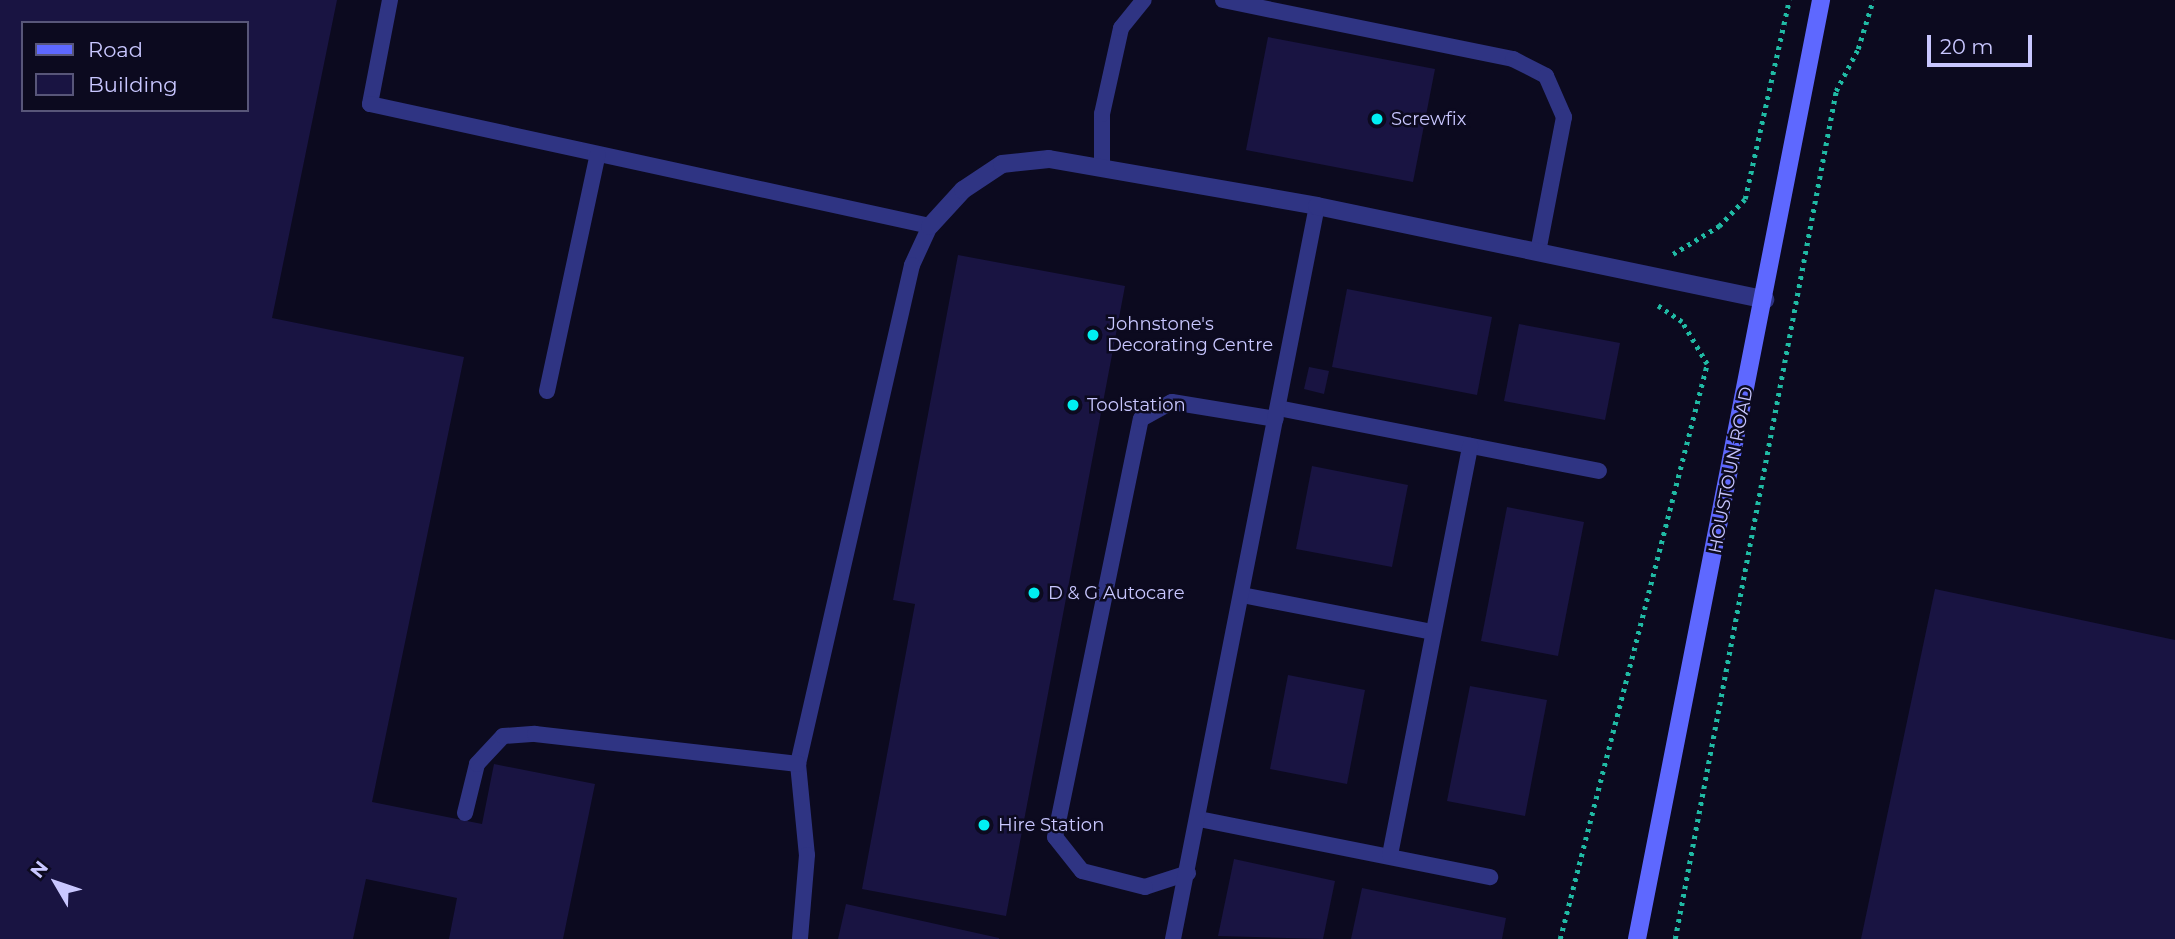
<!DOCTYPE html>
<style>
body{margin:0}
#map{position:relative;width:2175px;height:939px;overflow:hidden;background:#0c0a1f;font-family:Montserrat,sans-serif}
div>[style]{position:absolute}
.building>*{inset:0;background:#191442}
.path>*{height:4.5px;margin-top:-2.25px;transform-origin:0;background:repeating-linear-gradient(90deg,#20baa4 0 3.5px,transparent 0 8.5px)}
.lane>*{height:16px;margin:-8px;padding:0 8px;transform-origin:8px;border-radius:8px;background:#2f3483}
.street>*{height:18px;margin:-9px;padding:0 9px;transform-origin:9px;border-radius:9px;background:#2f3483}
.secondary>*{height:18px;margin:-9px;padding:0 9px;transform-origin:9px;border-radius:9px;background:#5e68ff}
.dots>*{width:19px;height:19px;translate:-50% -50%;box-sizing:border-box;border:4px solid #0c0a1f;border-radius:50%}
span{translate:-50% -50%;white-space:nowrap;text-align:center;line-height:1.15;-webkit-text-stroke:5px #0c0a1f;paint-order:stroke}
.poi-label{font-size:18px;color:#c9c7ff}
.left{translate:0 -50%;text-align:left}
.street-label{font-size:18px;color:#c9c7ff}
.legend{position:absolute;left:21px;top:21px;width:228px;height:91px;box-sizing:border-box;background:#0c0a1f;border:2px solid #585679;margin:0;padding:9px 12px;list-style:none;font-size:21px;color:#c9c7ff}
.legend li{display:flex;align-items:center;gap:14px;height:35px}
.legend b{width:35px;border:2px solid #585679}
.north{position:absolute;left:21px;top:848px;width:70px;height:70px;-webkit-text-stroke:5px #0c0a1f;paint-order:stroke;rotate:309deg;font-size:19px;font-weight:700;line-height:28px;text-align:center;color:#c9c7ff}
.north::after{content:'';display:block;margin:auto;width:24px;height:32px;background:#c9c7ff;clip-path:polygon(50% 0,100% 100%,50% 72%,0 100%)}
.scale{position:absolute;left:1927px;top:35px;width:105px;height:32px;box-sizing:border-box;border:4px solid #c9c7ff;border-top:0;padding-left:9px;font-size:21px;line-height:24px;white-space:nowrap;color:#c9c7ff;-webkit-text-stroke:5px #0c0a1f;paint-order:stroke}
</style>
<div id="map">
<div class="building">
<i style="clip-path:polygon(evenodd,0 0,337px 0,272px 318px,464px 357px,372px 802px,482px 824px,494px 764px,595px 784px,563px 939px,449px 939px,457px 898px,366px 879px,353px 939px,0 939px,0 0,23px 23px,247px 23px,247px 110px,23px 110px,23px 23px)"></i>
<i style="clip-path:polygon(1268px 37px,1435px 69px,1413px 182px,1246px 150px)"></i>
<i style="clip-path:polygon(958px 255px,1125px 286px,1006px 916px,862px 889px,915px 604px,893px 600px)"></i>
<i style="clip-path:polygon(1347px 289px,1492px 317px,1477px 395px,1332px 367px)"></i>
<i style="clip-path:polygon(1519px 324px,1620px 343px,1605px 420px,1504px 401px)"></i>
<i style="clip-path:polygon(1309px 367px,1329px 371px,1324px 394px,1304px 389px)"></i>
<i style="clip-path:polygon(1312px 466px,1408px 485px,1392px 567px,1296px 549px)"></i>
<i style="clip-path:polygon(1507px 507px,1584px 522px,1558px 656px,1481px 641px)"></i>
<i style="clip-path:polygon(1935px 589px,2175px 640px,2175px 939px,1861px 939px)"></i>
<i style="clip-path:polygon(1288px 675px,1365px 690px,1347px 784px,1270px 769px)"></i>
<i style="clip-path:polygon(1470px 686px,1547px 700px,1525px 816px,1447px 801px)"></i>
<i style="clip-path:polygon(1234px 859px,1335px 881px,1323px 939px,1218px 936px)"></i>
<i style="clip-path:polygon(1362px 888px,1506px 918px,1502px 939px,1351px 939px)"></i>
<i style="clip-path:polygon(846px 904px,999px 938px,999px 939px,838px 939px)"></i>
</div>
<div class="path">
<i style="left:1673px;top:254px;width:54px;rotate:-31.3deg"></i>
<i style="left:1719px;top:226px;width:37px;rotate:-46deg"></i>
<i style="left:1745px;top:199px;width:204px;rotate:-77.5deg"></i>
<i style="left:1560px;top:939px;width:593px;rotate:-75.66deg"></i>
<i style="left:1707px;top:364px;width:49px;rotate:-120.8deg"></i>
<i style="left:1682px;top:322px;width:29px;rotate:-146deg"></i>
<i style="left:1675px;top:939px;width:863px;rotate:-79.25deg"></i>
<i style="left:1836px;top:91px;width:47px;rotate:-62.4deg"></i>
<i style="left:1858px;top:49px;width:51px;rotate:-73deg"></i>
</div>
<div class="lane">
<i style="left:390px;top:0;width:106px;rotate:100.9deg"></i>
<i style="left:370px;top:104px;width:573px;rotate:12.29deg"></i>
<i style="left:930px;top:226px;width:43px;rotate:114.8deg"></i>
<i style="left:912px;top:265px;width:512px;rotate:102.87deg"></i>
<i style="left:798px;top:764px;width:91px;rotate:84.4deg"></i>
<i style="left:807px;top:855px;width:84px;rotate:94.8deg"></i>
<i style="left:1223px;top:0;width:296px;rotate:11.5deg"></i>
<i style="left:1513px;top:59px;width:37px;rotate:27deg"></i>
<i style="left:1546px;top:76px;width:45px;rotate:66.3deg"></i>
<i style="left:1564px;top:117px;width:137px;rotate:100.9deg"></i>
<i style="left:1102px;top:165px;width:51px;rotate:-90deg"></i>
<i style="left:1102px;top:114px;width:88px;rotate:-77.5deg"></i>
<i style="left:1121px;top:28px;width:36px;rotate:-51deg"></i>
<i style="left:547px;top:391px;width:242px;rotate:-77.9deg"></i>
<i style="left:1278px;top:408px;width:327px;rotate:11.1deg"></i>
<i style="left:1242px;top:595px;width:194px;rotate:11deg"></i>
<i style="left:465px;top:813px;width:50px;rotate:-76.2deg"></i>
<i style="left:477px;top:764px;width:38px;rotate:-47deg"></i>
<i style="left:503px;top:736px;width:32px;rotate:-4deg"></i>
<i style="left:535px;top:734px;width:265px;rotate:6.5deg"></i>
<i style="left:1199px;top:819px;width:297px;rotate:11.3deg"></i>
<i style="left:1390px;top:855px;width:417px;rotate:-78.9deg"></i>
<i style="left:1188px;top:873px;width:45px;rotate:162deg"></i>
<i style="left:1145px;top:887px;width:65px;rotate:-165.7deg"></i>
<i style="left:1082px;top:871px;width:43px;rotate:-128.5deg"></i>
<i style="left:1055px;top:837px;width:427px;rotate:-78.4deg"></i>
<i style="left:1141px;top:419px;width:35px;rotate:-29deg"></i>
<i style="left:1172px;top:402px;width:105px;rotate:9.3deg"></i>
<i style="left:1173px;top:939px;width:747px;rotate:-78.89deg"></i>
</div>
<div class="street">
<i style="left:930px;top:226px;width:49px;rotate:-47.5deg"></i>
<i style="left:963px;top:190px;width:47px;rotate:-33.7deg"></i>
<i style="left:1002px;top:164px;width:47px;rotate:-6.1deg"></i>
<i style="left:1049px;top:159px;width:272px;rotate:9.9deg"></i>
<i style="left:1317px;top:206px;width:458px;rotate:11.8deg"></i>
</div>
<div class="secondary">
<i style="left:1637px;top:939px;width:957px;rotate:-78.91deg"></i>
</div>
<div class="dots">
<i style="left:1377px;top:119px;background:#00eff2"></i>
<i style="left:1093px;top:335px;background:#00eff2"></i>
<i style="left:1073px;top:405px;background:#00eff2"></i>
<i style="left:1034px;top:593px;background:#00eff2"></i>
<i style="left:984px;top:825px;background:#00eff2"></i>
</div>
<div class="poi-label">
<span class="left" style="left:1391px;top:119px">Screwfix</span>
<span class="left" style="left:1107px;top:335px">Johnstone's<br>Decorating Centre</span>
<span class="left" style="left:1087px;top:405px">Toolstation</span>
<span class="left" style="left:1048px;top:593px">D &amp; G Autocare</span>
<span class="left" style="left:998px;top:825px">Hire Station</span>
</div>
<div class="street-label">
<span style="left:1731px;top:470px;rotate:-79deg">HOUSTOUN ROAD</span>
</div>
<ul class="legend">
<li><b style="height:9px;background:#5e68ff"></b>Road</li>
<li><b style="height:19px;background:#191442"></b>Building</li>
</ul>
<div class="north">N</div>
<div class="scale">20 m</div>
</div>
